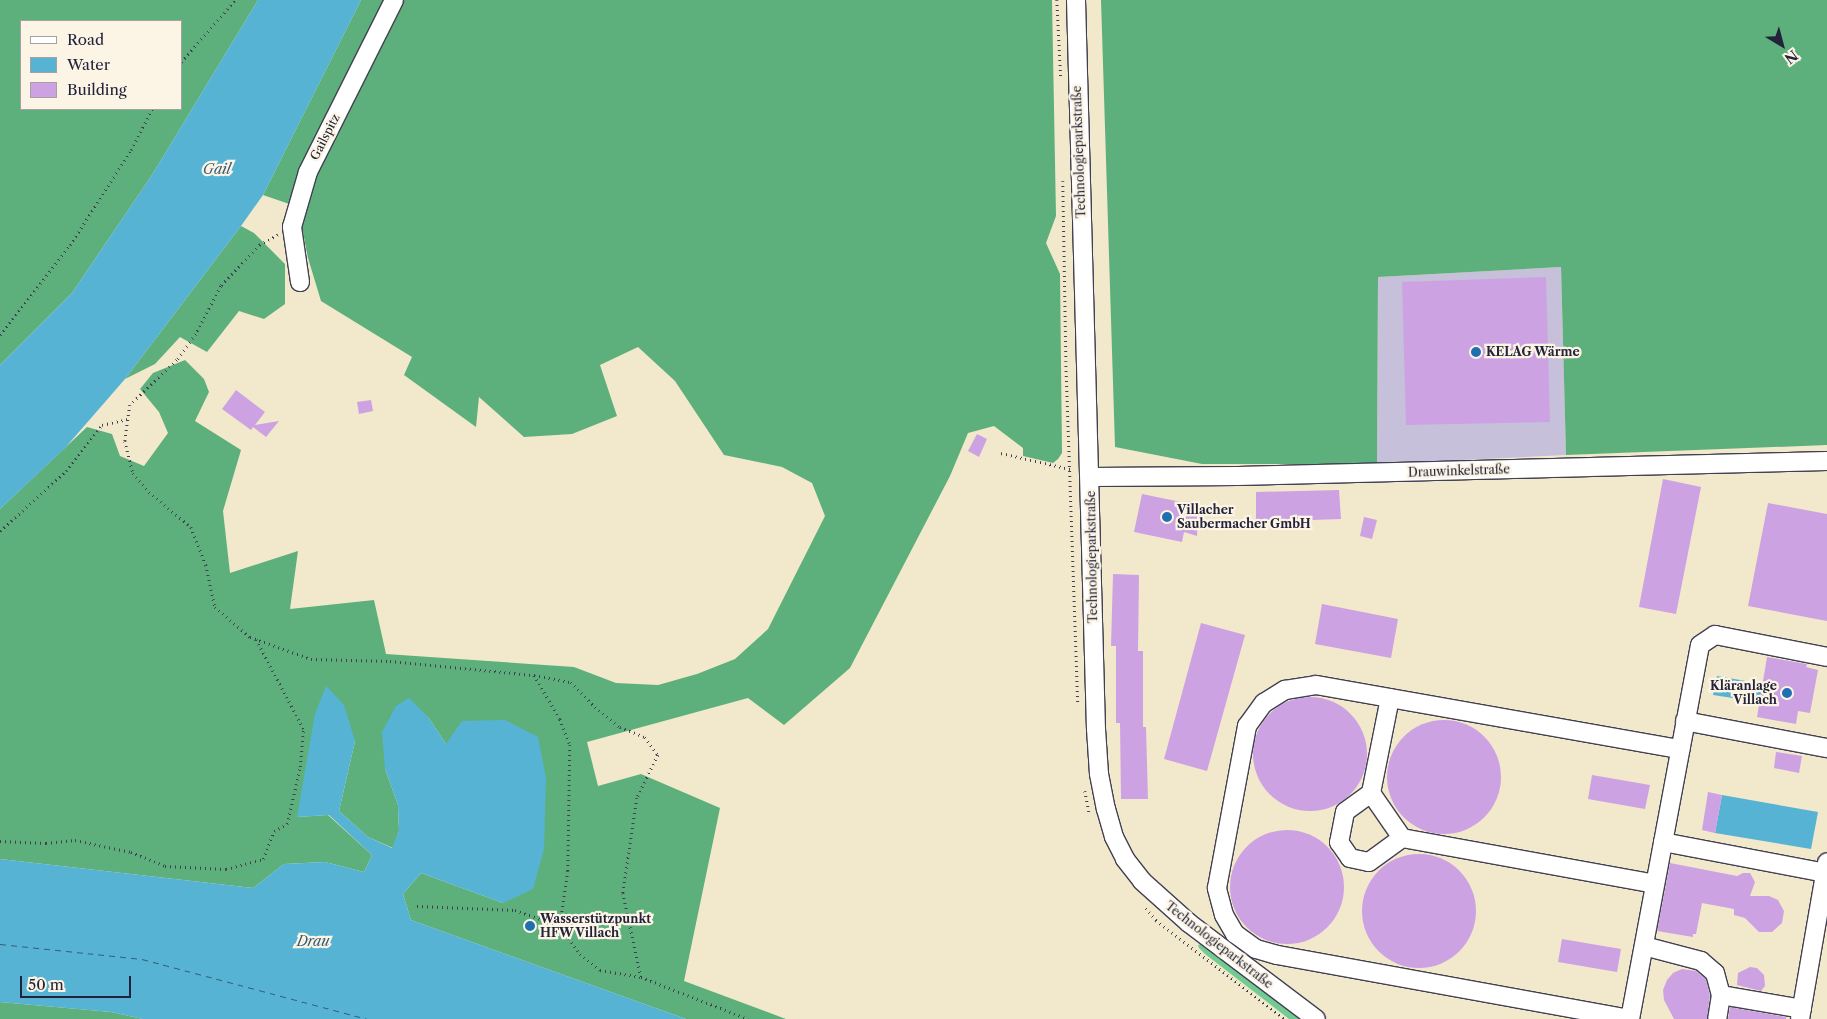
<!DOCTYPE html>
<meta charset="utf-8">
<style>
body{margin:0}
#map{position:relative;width:1827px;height:1019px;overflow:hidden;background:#f2e8cc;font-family:"Libre Caslon Text",serif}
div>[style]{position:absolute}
.industrial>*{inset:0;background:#c6c0da}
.green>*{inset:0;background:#72cc92}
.forest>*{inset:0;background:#5db07c}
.water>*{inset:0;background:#56b3d4}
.ferry>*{height:1px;margin-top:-0.5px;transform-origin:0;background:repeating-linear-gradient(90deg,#375c78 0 6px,transparent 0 11px)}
.building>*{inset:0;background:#cda2e3}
.round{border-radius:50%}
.path>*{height:2.5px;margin-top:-1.25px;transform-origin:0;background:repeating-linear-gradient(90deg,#414051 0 1px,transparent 0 5px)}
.roads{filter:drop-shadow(1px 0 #414051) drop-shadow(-1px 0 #414051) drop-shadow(0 1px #414051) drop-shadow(0 -1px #414051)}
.minor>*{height:18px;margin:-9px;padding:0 9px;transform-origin:9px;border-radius:9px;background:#fff}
.dots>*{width:14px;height:14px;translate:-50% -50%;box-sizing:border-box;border:2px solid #fcf5e5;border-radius:50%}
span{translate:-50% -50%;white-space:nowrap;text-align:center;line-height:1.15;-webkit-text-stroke:4.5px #fcf5e5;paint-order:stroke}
.street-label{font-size:12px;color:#22223b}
.poi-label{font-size:12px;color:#22223b;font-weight:700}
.left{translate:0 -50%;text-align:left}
.right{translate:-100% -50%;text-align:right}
.water-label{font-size:14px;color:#375c78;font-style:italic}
.legend{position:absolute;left:20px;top:20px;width:162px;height:90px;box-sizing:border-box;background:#fcf5e5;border:1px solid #a5a1a1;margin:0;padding:6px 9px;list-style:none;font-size:15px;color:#22223b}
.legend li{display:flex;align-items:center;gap:10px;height:25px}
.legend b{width:25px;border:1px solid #a5a1a1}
.north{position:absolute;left:1757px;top:20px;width:50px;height:50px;-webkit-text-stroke:4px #fcf5e5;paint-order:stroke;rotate:143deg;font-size:14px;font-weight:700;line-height:20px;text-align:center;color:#22223b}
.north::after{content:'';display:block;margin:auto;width:18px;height:22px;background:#22223b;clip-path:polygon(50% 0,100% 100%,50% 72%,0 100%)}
.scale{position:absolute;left:20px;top:976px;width:111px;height:22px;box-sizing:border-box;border:2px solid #22223b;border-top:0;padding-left:6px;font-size:15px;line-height:18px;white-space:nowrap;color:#22223b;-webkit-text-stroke:4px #fcf5e5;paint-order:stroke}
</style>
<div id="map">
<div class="industrial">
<i style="clip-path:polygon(1561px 267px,1566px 455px,1377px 464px,1378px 277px)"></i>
</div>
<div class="green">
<i style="clip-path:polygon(1201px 944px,1205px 946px,1301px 1019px,1289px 1019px,1205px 954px,1199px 948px,1198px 945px)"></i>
</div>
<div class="forest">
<i style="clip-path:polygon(evenodd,0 0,258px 0,152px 175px,72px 293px,0 365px,0 0,21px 21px,181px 21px,181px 109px,21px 109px,21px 21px)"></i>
<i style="clip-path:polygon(361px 0,1052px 0,1056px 216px,1046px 243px,1060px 274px,1062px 453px,1058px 459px,1053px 463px,1023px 456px,1023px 448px,994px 426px,968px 433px,950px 476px,850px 668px,784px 725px,748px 698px,587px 742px,598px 786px,641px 774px,720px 808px,684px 981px,786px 1019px,686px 1019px,411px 920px,403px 894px,421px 873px,503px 903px,446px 744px,428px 717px,385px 769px,398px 805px,399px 831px,393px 848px,368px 837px,339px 811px,355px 741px,297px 817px,328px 815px,372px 855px,364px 872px,325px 862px,284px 864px,253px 888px,0 859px,0 509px,87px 427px,112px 434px,120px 456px,144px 466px,168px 433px,159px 412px,140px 389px,153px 373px,185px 360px,204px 379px,209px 392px,195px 421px,241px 450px,223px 511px,230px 573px,298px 551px,290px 609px,374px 600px,386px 654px,574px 667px,616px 683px,658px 685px,697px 674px,735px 659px,768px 629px,825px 516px,812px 483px,782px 467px,724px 455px,675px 381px,638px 347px,600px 365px,617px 416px,572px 434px,524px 437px,479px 397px,476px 427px,404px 375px,412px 357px,321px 301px,308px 258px,298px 207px,263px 195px)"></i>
<i style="clip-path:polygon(1101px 0,1827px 0,1827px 445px,1566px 455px,1561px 267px,1378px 277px,1377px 464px,1202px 464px,1115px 447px)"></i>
<i style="clip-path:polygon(241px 226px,254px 233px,285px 264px,285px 304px,264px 319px,239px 311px,207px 352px,180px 337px,155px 364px,125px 379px)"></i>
<i style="clip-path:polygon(0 1002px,111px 1012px,143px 1019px,0 1019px)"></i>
</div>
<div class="water">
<i style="clip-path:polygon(258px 0,361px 0,263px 195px,241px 226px,125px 379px,65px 448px,0 509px,0 365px,72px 293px,152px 175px)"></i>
<i style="clip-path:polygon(1717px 676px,1763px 684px,1759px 702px,1713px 695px)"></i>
<i style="clip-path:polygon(326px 686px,344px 705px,355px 741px,339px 811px,368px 837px,392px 848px,399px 831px,398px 805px,385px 769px,382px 732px,396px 706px,409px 698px,428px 717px,446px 744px,462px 721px,505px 720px,538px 737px,546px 778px,544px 849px,533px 889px,503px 903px,421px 873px,403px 894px,411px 920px,686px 1019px,143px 1019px,111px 1012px,0 1002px,0 859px,253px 888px,284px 864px,325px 862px,364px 872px,372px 855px,329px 815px,297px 817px,315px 714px)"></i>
<i style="clip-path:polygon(1722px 795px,1818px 812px,1811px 849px,1715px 833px)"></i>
</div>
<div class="ferry">
<i style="left:0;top:944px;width:143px;rotate:6deg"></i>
<i style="left:142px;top:959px;width:234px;rotate:14.9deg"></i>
</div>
<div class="building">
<i style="clip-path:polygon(1546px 277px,1550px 422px,1406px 425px,1402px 282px)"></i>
<i style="clip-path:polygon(236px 390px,265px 412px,255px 425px,279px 421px,266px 437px,253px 427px,251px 430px,222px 409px)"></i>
<i style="clip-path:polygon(371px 400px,373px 411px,359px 414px,357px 402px)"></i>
<i style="clip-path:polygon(977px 434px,987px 439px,979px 457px,968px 451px)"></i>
<i style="clip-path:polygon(1663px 479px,1701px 487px,1676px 614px,1639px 607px)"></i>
<i style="clip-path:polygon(1339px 490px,1341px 519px,1256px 522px,1256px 492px)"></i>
<i style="clip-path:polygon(1142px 494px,1181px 502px,1198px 501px,1197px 536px,1184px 532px,1182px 542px,1134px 532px)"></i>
<i style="clip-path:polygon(1768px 503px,1827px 514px,1827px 621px,1748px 606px)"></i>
<i style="clip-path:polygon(1364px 517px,1377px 520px,1372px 539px,1360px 536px)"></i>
<i style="clip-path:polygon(1113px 574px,1139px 575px,1138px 651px,1143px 651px,1143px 727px,1146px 727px,1148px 799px,1121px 799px,1120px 723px,1116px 723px,1116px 646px,1111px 646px)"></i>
<i style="clip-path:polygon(1322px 604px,1398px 619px,1391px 658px,1315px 644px)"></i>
<i style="clip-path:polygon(1201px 623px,1245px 635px,1207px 771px,1164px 759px)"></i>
<i style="clip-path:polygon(1767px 657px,1807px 664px,1806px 667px,1818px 670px,1810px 713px,1798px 711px,1796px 724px,1757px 717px)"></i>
<i class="round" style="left:1253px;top:697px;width:114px;height:114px"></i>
<i class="round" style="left:1387px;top:720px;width:114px;height:114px"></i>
<i style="clip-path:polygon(1776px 752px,1802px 756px,1799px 773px,1774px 768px)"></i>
<i style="clip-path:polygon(1592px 775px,1650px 785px,1645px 809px,1588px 799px)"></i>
<i style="clip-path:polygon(1708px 792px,1722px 795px,1715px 833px,1702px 830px)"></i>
<i class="round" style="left:1230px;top:830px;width:114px;height:114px"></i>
<i class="round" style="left:1362px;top:854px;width:114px;height:114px"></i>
<i style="clip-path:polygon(1670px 863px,1737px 876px,1743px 873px,1750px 873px,1755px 882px,1750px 896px,1769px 896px,1778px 900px,1784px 911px,1782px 923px,1772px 932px,1759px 932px,1745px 918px,1734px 915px,1734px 909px,1702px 903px,1696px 934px,1693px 934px,1693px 937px,1657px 931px)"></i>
<i style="clip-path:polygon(1562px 939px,1621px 949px,1617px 972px,1558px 962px)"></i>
<i style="clip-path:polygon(1750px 967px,1757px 968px,1764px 975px,1765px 986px,1761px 991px,1737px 985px,1738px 973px)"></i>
<i style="clip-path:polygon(1682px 969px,1696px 971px,1706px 979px,1710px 996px,1707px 1019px,1674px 1019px,1664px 1000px,1663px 990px,1667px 980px,1673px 973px)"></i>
<i style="clip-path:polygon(1730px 1007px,1786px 1017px,1786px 1019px,1728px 1019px)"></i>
</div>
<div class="path">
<i style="left:1057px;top:0;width:78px;rotate:87.1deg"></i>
<i style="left:181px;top:62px;width:82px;rotate:-48.9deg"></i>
<i style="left:1063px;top:181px;width:180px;rotate:89deg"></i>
<i style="left:1066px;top:361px;width:345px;rotate:88deg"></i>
<i style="left:278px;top:235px;width:21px;rotate:151deg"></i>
<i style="left:260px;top:245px;width:57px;rotate:133.6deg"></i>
<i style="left:221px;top:286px;width:54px;rotate:117.5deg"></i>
<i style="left:196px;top:334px;width:32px;rotate:126deg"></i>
<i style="left:177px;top:360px;width:65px;rotate:136.2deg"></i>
<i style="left:130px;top:405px;width:36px;rotate:98deg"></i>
<i style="left:125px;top:441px;width:33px;rotate:76deg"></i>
<i style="left:133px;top:473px;width:25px;rotate:50deg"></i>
<i style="left:149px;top:492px;width:55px;rotate:39.8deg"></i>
<i style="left:191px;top:527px;width:41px;rotate:68.5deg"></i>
<i style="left:206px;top:565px;width:43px;rotate:77.9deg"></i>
<i style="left:215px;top:607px;width:46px;rotate:40.6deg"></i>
<i style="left:250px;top:637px;width:65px;rotate:19.8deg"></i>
<i style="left:311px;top:659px;width:79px;rotate:1.5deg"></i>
<i style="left:390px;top:661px;width:145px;rotate:5.6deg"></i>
<i style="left:534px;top:675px;width:38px;rotate:11deg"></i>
<i style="left:571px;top:682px;width:35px;rotate:46deg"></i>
<i style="left:595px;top:707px;width:32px;rotate:39deg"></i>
<i style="left:620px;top:727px;width:27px;rotate:22deg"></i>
<i style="left:645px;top:737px;width:22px;rotate:54deg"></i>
<i style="left:658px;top:755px;width:48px;rotate:116deg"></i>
<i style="left:637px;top:798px;width:96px;rotate:98.4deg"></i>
<i style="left:623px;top:893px;width:86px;rotate:77.9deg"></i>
<i style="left:0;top:335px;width:114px;rotate:-52.1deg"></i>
<i style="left:70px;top:245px;width:113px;rotate:-57.3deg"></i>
<i style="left:131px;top:150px;width:46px;rotate:-62.9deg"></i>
<i style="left:1001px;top:453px;width:71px;rotate:13.1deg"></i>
<i style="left:0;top:531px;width:89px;rotate:-42.3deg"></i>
<i style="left:66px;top:471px;width:58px;rotate:-52deg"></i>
<i style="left:102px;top:425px;width:26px;rotate:-13deg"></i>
<i style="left:534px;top:675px;width:51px;rotate:59.4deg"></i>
<i style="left:560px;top:719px;width:28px;rotate:69deg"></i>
<i style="left:570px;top:745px;width:126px;rotate:90.9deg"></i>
<i style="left:568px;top:871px;width:56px;rotate:98.3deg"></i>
<i style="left:560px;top:926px;width:34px;rotate:54deg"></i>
<i style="left:580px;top:954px;width:26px;rotate:39deg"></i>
<i style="left:600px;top:970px;width:42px;rotate:9.7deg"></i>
<i style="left:641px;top:977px;width:115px;rotate:21.4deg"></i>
<i style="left:1085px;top:791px;width:21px;rotate:79deg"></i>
<i style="left:0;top:841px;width:46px;rotate:2.5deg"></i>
<i style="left:46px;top:843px;width:29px;rotate:-6deg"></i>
<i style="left:75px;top:840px;width:57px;rotate:12.1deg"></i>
<i style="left:131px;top:852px;width:37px;rotate:22deg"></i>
<i style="left:165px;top:866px;width:61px;rotate:2.8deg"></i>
<i style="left:226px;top:869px;width:38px;rotate:-15deg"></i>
<i style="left:263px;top:859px;width:30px;rotate:-69deg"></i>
<i style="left:274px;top:831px;width:15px;rotate:-28deg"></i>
<i style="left:287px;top:824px;width:58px;rotate:-77.2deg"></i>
<i style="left:300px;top:767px;width:38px;rotate:-85deg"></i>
<i style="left:303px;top:729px;width:101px;rotate:-117.8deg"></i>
<i style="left:417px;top:906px;width:98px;rotate:2.3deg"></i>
<i style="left:515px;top:910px;width:48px;rotate:19.6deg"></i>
<i style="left:1146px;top:908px;width:16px;rotate:50deg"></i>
<i style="left:1156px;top:920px;width:163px;rotate:37.5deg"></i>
</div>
<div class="roads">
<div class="minor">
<i style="left:1076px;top:0;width:729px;rotate:88.43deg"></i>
<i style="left:1096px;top:729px;width:45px;rotate:86.2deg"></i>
<i style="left:1099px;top:774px;width:36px;rotate:79deg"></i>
<i style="left:1106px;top:809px;width:29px;rotate:74deg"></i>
<i style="left:1114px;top:837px;width:25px;rotate:63deg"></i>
<i style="left:1125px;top:859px;width:28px;rotate:52deg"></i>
<i style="left:1142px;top:881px;width:63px;rotate:41.8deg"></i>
<i style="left:1189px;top:923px;width:159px;rotate:37.1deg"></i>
<i style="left:300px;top:282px;width:56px;rotate:-98.3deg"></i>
<i style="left:292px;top:227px;width:57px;rotate:-73.8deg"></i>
<i style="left:308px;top:172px;width:192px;rotate:-63.4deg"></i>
<i style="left:1090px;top:477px;width:148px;rotate:-0.4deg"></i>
<i style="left:1238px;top:476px;width:589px;rotate:-1.46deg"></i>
<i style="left:1390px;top:698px;width:97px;rotate:101.3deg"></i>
<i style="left:1371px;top:793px;width:32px;rotate:144deg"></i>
<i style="left:1345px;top:812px;width:31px;rotate:101deg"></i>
<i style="left:1339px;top:842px;width:19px;rotate:55deg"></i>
<i style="left:1350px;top:858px;width:19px;rotate:12deg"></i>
<i style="left:1369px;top:862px;width:41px;rotate:-36deg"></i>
<i style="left:1402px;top:838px;width:257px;rotate:10.3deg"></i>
<i style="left:1685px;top:721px;width:145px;rotate:10.8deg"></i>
<i style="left:1371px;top:793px;width:55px;rotate:55.4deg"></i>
<i style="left:1663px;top:842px;width:165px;rotate:10.8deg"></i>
<i style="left:1644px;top:946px;width:59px;rotate:14.7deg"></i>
<i style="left:1701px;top:961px;width:18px;rotate:41deg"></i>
<i style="left:1715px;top:973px;width:23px;rotate:75deg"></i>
<i style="left:1721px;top:995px;width:24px;rotate:99deg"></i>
<i style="left:1721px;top:995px;width:82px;rotate:9.8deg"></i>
<i style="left:1630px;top:1019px;width:359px;rotate:-169.7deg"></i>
<i style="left:1277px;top:955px;width:22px;rotate:-164deg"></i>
<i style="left:1256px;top:949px;width:26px;rotate:-144deg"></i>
<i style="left:1235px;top:934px;width:22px;rotate:-120deg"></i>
<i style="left:1224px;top:915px;width:28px;rotate:-105deg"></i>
<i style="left:1217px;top:888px;width:165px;rotate:-79.5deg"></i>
<i style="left:1247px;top:726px;width:29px;rotate:-54deg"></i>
<i style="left:1264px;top:703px;width:25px;rotate:-32deg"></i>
<i style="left:1285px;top:690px;width:31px;rotate:-9deg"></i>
<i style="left:1316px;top:685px;width:370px;rotate:10deg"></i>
<i style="left:1630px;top:1019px;width:380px;rotate:-79.4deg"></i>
<i style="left:1700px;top:645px;width:18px;rotate:-34deg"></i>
<i style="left:1715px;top:635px;width:114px;rotate:11.1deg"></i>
<i style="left:1800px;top:1019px;width:159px;rotate:-80.2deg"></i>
</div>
</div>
<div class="dots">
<i style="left:1476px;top:352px;background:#1f6fb2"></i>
<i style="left:1167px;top:517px;background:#1f6fb2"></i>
<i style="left:1787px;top:693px;background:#1f6fb2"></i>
<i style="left:530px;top:926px;background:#1f6fb2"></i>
</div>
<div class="street-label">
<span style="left:325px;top:137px;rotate:-63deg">Gailspitz</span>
<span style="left:1079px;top:152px;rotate:-92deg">Technologieparkstraße</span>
<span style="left:1459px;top:471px;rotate:-2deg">Drauwinkelstraße</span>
<span style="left:1092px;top:557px;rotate:-91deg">Technologieparkstraße</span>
<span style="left:1219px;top:945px;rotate:38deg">Technologieparkstraße</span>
</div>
<div class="poi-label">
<span class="left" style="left:1486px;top:352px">KELAG Wärme</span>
<span class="left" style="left:1177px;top:517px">Villacher<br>Saubermacher GmbH</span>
<span class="right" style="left:1777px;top:693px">Kläranlage<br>Villach</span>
<span class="left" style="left:540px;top:926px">Wasserstützpunkt<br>HFW Villach</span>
</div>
<div class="water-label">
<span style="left:217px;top:169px">Gail</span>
<span style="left:313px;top:941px">Drau</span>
</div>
<ul class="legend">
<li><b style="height:6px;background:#fff"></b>Road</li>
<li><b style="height:14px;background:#56b3d4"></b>Water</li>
<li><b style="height:14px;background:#cda2e3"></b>Building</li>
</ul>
<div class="north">N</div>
<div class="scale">50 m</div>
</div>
